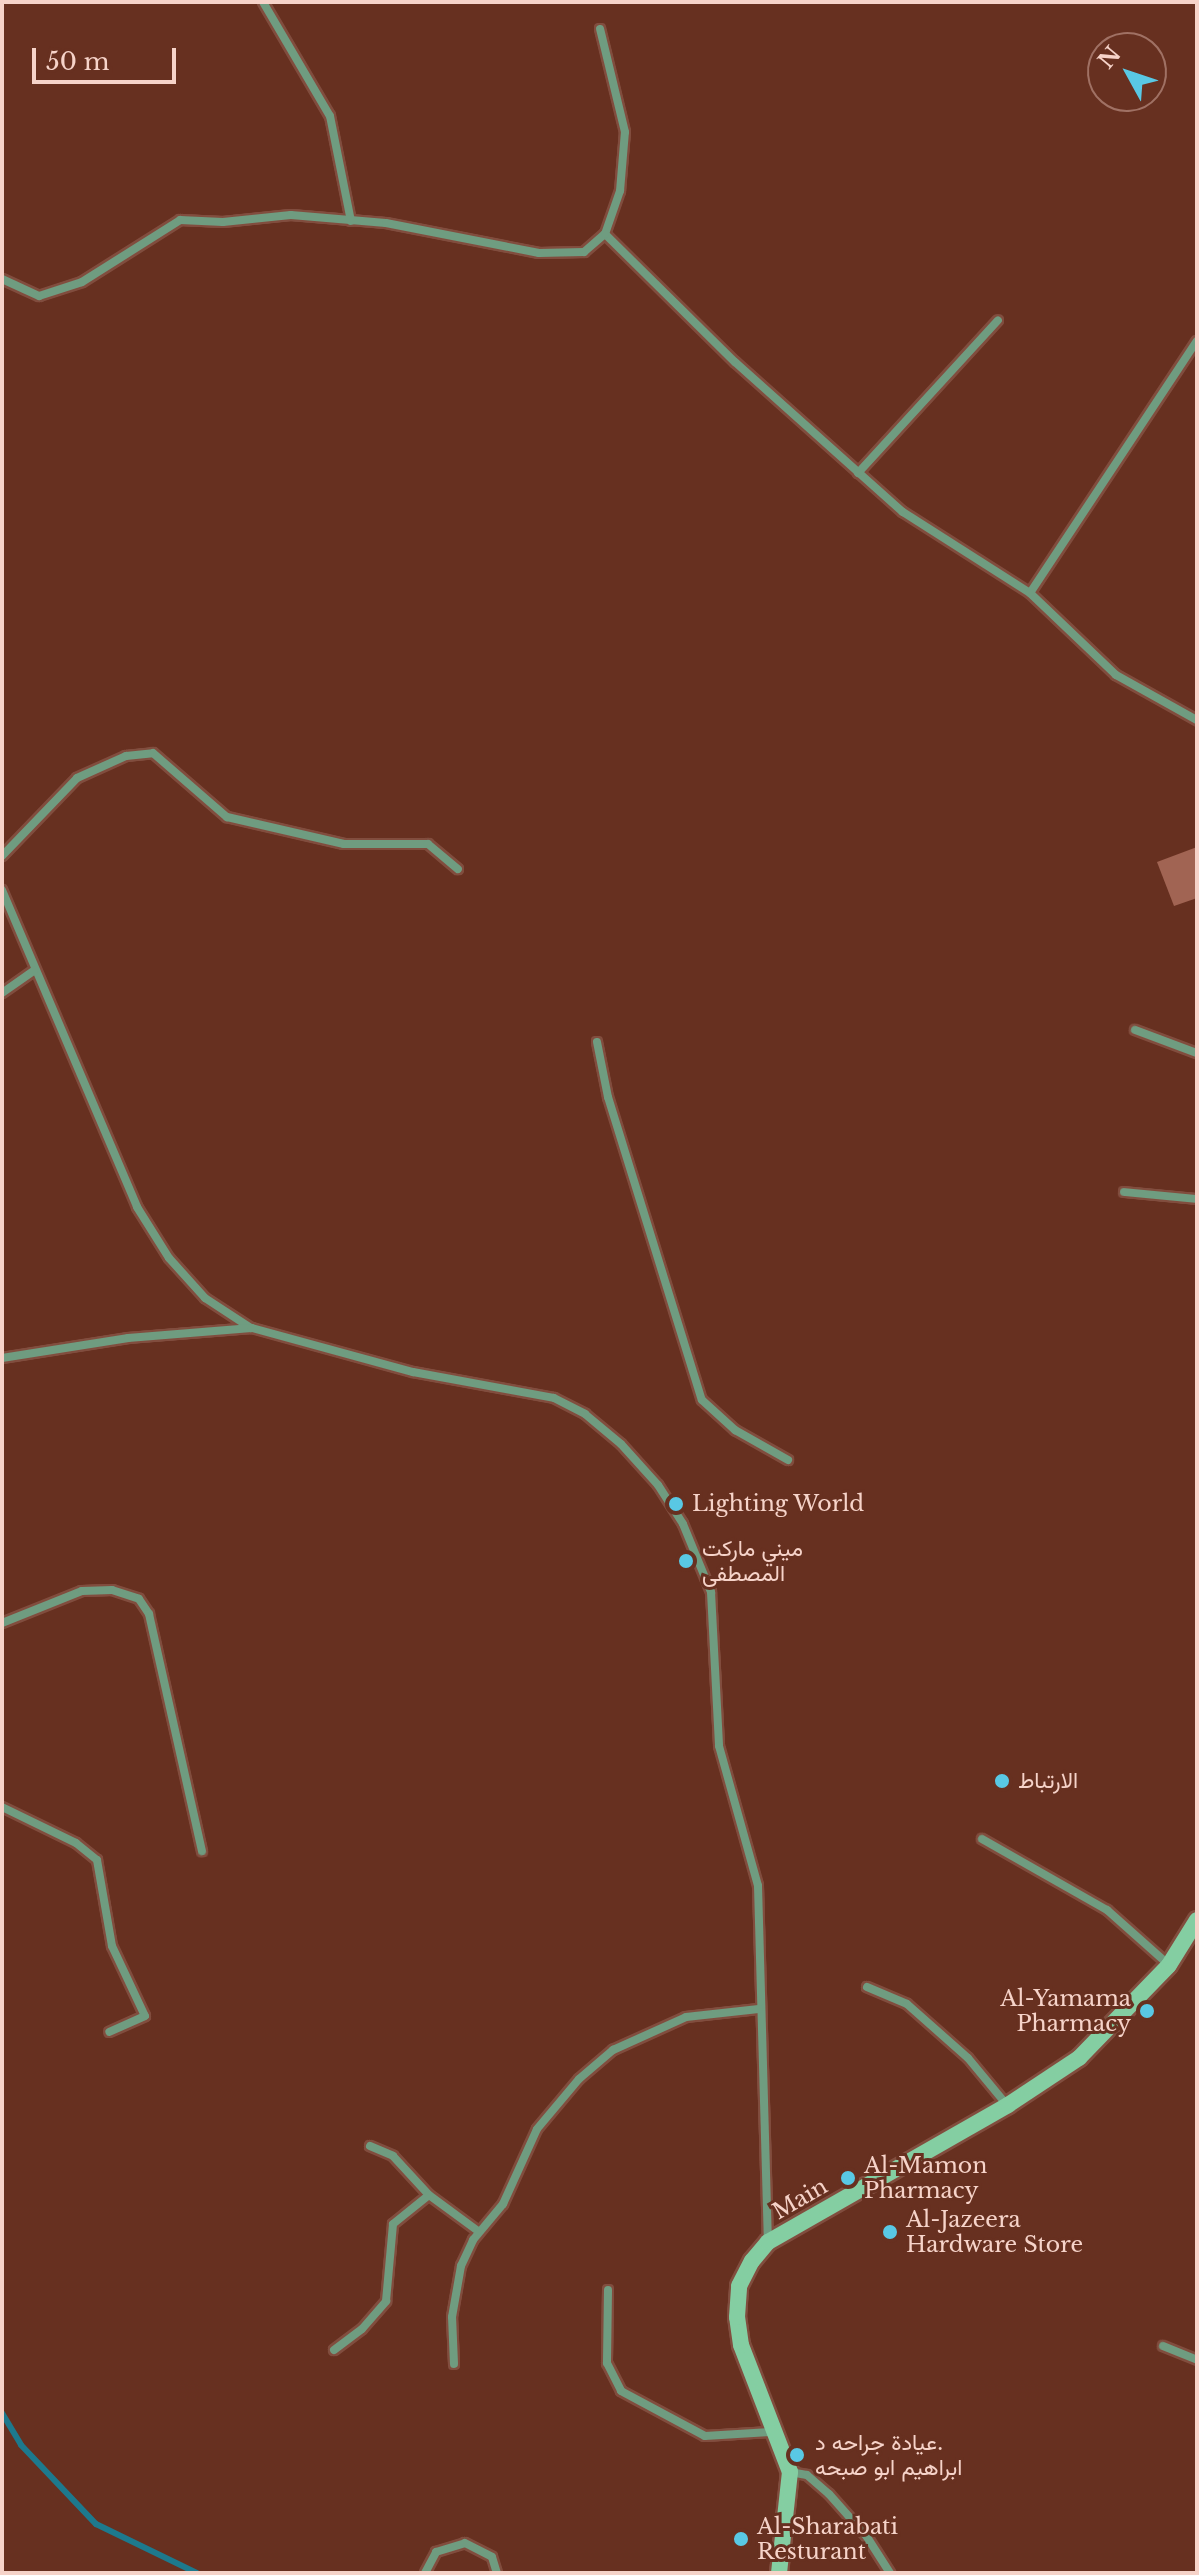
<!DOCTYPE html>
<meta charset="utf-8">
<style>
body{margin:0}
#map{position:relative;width:1199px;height:2575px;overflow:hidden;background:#673020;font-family:"Libre Baskerville",Vazirmatn,serif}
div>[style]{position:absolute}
.stream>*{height:6px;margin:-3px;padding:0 3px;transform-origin:3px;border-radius:3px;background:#1d798d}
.building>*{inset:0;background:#a16453}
.roads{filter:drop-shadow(2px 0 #814d3e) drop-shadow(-2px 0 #814d3e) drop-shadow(0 2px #814d3e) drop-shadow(0 -2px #814d3e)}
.street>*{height:8px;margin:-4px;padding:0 4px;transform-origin:4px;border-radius:4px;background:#6f9c80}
.secondary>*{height:16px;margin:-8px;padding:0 8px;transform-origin:8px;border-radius:8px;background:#84cea2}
.dots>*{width:22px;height:22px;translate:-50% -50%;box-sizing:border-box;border:4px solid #673020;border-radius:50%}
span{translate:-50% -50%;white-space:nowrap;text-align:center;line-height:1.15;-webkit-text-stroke:6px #673020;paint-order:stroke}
.poi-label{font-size:22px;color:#f6d3c9}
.left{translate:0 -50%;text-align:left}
.right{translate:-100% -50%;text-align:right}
.street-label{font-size:22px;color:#f6d3c9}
.frame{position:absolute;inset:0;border:4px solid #f6d3c9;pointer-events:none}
.north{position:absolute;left:1087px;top:32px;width:80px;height:80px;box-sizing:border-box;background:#673020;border:2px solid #a07164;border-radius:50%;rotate:310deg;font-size:22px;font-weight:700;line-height:32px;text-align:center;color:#f6d3c9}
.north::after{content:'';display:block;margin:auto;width:28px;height:36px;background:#59c8e4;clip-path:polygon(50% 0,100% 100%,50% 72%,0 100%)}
.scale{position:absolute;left:32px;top:48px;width:144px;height:36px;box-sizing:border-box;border:4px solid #f6d3c9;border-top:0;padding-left:10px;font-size:24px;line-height:28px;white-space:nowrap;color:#f6d3c9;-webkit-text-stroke:6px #673020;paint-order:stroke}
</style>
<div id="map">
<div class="stream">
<i style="left:2px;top:2413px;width:37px;rotate:59deg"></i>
<i style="left:21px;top:2445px;width:109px;rotate:46.5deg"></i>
<i style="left:96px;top:2524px;width:112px;rotate:25.9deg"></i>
</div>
<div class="building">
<i style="clip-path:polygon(1197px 847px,1197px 898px,1174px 906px,1157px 862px)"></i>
</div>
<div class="roads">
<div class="street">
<i style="left:263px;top:2px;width:132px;rotate:59.6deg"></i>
<i style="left:330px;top:116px;width:107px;rotate:78.7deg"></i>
<i style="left:605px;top:234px;width:182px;rotate:44.6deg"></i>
<i style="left:735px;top:362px;width:225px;rotate:41.8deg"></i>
<i style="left:903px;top:512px;width:151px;rotate:32.5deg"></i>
<i style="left:1030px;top:593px;width:119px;rotate:43.6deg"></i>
<i style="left:1116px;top:675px;width:93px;rotate:29.1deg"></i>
<i style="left:2px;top:279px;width:41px;rotate:24.7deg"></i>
<i style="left:39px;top:296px;width:45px;rotate:-18deg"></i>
<i style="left:82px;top:282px;width:116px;rotate:-32.3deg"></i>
<i style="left:180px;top:220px;width:43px;rotate:2.7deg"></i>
<i style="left:223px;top:222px;width:68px;rotate:-5.9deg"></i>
<i style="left:291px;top:215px;width:95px;rotate:4.8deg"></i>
<i style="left:386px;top:223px;width:156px;rotate:11.1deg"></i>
<i style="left:539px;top:253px;width:45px;rotate:-1.3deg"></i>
<i style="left:584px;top:252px;width:28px;rotate:-41deg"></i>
<i style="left:605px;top:234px;width:46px;rotate:-70.8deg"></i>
<i style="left:620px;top:191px;width:59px;rotate:-85.2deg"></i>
<i style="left:625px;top:132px;width:106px;rotate:-103.6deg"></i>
<i style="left:858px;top:473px;width:207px;rotate:-47.5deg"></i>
<i style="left:1030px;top:593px;width:302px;rotate:-56.5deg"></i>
<i style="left:2px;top:856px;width:108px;rotate:-46.1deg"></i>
<i style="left:77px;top:778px;width:54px;rotate:-24.2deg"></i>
<i style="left:126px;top:756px;width:27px;rotate:-6deg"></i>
<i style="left:153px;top:753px;width:98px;rotate:40.9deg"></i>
<i style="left:227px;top:817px;width:120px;rotate:13deg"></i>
<i style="left:344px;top:844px;width:84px"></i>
<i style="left:428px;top:844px;width:39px;rotate:40deg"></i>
<i style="left:2px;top:890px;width:345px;rotate:66.9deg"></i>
<i style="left:137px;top:1207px;width:60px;rotate:57.9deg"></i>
<i style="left:169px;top:1258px;width:54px;rotate:48deg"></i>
<i style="left:205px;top:1298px;width:55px;rotate:33.1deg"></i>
<i style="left:2px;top:993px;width:39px;rotate:-35deg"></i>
<i style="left:1135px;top:1030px;width:66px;rotate:20.4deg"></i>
<i style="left:597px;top:1042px;width:56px;rotate:78.7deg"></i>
<i style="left:608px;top:1097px;width:317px;rotate:72.8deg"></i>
<i style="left:702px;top:1400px;width:45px;rotate:42.3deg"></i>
<i style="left:735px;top:1430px;width:61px;rotate:29.5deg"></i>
<i style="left:1124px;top:1192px;width:73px;rotate:5.5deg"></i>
<i style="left:2px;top:1358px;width:128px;rotate:-9deg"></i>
<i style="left:128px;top:1338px;width:124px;rotate:-4.6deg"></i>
<i style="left:252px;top:1328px;width:167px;rotate:15.3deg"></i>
<i style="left:413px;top:1372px;width:143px;rotate:10.4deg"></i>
<i style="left:554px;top:1398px;width:35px;rotate:27deg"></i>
<i style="left:585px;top:1414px;width:47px;rotate:39.8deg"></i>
<i style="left:621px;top:1444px;width:55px;rotate:47.9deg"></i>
<i style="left:658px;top:1485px;width:46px;rotate:57.3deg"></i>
<i style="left:683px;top:1524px;width:74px;rotate:67.6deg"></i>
<i style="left:711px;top:1592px;width:154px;rotate:87deg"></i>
<i style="left:719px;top:1746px;width:145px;rotate:74.4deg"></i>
<i style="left:758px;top:1886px;width:356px;rotate:88.4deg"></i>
<i style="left:2px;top:1623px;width:86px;rotate:-21.8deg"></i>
<i style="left:82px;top:1591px;width:30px;rotate:-2deg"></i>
<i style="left:112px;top:1590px;width:28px;rotate:18deg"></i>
<i style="left:139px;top:1599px;width:18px;rotate:56deg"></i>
<i style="left:149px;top:1614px;width:243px;rotate:77.4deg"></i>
<i style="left:2px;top:1807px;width:82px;rotate:25.9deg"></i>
<i style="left:76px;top:1843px;width:27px;rotate:39deg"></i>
<i style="left:97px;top:1860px;width:87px;rotate:80.1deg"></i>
<i style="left:112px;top:1946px;width:77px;rotate:64.8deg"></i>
<i style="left:145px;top:2016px;width:39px;rotate:156deg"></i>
<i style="left:982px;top:1839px;width:144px;rotate:29.6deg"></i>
<i style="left:1107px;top:1910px;width:83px;rotate:41.6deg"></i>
<i style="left:867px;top:1987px;width:43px;rotate:23deg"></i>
<i style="left:907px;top:2004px;width:81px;rotate:41.5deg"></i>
<i style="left:968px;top:2058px;width:61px;rotate:50.3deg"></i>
<i style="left:370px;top:2146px;width:25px;rotate:23deg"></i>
<i style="left:393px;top:2156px;width:53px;rotate:47.3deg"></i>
<i style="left:429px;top:2195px;width:61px;rotate:36.3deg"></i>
<i style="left:608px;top:2290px;width:73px;rotate:90.8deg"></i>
<i style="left:607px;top:2363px;width:31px;rotate:63deg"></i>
<i style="left:621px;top:2391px;width:95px;rotate:28.2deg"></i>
<i style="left:705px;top:2436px;width:65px;rotate:-3.5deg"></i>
<i style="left:1163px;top:2346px;width:37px;rotate:22deg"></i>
<i style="left:334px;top:2350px;width:35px;rotate:-37deg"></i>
<i style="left:362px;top:2329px;width:37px;rotate:-49deg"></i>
<i style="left:386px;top:2301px;width:77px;rotate:-84.8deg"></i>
<i style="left:393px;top:2224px;width:46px;rotate:-38.9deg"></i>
<i style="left:454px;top:2364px;width:47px;rotate:-92.4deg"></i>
<i style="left:452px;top:2317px;width:52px;rotate:-80deg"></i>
<i style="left:461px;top:2266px;width:29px;rotate:-65deg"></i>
<i style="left:473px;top:2240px;width:47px;rotate:-50.2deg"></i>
<i style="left:503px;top:2204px;width:82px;rotate:-65.6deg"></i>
<i style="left:537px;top:2129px;width:65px;rotate:-50deg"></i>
<i style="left:579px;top:2079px;width:45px;rotate:-40.5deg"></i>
<i style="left:613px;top:2050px;width:80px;rotate:-24.3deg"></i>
<i style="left:686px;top:2017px;width:73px;rotate:-6.3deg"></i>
<i style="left:790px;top:2472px;width:17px;rotate:10deg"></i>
<i style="left:807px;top:2475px;width:29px;rotate:41deg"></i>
<i style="left:829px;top:2494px;width:57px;rotate:48.5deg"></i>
<i style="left:867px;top:2537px;width:43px;rotate:57.4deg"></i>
<i style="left:425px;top:2573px;width:24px;rotate:-62deg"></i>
<i style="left:436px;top:2552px;width:30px;rotate:-17deg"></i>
<i style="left:465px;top:2543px;width:30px;rotate:27deg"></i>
<i style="left:492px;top:2557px;width:17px;rotate:73deg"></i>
</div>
<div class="secondary">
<i style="left:779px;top:2573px;width:102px;rotate:-83.8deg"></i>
<i style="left:790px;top:2472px;width:136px;rotate:-111.1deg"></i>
<i style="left:741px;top:2345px;width:28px;rotate:-98deg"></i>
<i style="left:737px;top:2317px;width:31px;rotate:-86deg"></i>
<i style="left:739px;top:2286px;width:28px;rotate:-63deg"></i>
<i style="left:752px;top:2261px;width:25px;rotate:-50deg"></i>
<i style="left:768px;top:2242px;width:276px;rotate:-29.7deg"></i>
<i style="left:1008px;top:2105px;width:85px;rotate:-33.5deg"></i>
<i style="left:1079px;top:2058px;width:129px;rotate:-45.9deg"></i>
<i style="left:1169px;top:1965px;width:53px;rotate:-58.1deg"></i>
</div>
</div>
<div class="dots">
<i style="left:676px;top:1504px;background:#59c8e4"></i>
<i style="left:686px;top:1561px;background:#59c8e4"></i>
<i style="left:1002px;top:1781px;background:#59c8e4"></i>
<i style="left:1147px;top:2011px;background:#59c8e4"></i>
<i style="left:848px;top:2178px;background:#59c8e4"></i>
<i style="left:890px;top:2232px;background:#59c8e4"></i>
<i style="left:797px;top:2455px;background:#59c8e4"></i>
<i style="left:741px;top:2539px;background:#59c8e4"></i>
</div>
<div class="poi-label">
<span class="left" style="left:692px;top:1504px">Lighting World</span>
<span class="left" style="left:702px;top:1561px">ميني ماركت<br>المصطفى</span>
<span class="left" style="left:1018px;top:1781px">الارتباط</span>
<span class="right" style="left:1131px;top:2011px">Al-Yamama<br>Pharmacy</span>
<span class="left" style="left:864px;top:2178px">Al-Mamon<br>Pharmacy</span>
<span class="left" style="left:906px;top:2232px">Al-Jazeera<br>Hardware Store</span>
<span class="left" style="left:815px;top:2455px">عيادة جراحه د.<br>ابراهيم ابو صبحه</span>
<span class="left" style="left:757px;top:2539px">Al-Sharabati<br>Resturant</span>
</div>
<div class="street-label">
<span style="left:800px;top:2199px;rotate:-30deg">Main</span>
</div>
<div class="frame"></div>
<div class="north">N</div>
<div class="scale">50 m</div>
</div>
